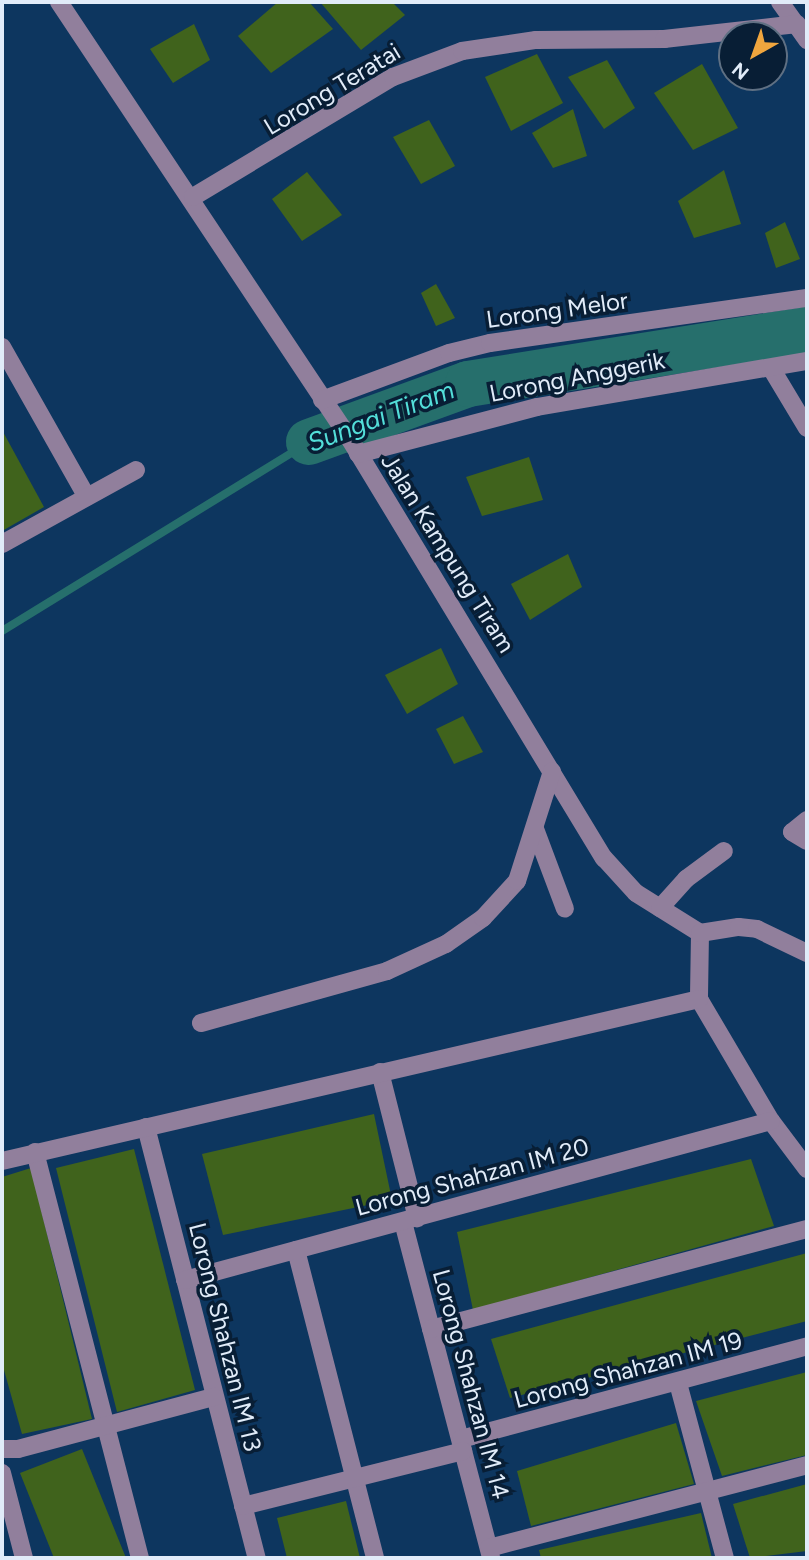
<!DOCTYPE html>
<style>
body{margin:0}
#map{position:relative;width:809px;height:1560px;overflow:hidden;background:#0d365f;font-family:Figtree,sans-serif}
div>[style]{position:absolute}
.stream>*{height:8px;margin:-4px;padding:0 4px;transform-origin:4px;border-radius:4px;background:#266f6c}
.river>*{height:46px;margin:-23px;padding:0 23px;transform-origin:23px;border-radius:23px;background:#266f6c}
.building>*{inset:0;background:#40631c}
.minor>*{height:18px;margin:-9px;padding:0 9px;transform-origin:9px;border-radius:9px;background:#917f9c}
span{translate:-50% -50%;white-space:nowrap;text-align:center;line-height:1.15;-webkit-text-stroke:7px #081e35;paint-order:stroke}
.street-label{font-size:24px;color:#e1ecf9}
.water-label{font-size:26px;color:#53ded9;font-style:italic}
.frame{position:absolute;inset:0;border:4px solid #e1ecf9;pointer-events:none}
.north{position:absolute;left:718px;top:21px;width:70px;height:70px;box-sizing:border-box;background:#081e35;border:2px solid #5f7083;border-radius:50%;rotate:220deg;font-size:19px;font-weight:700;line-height:28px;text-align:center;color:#e1ecf9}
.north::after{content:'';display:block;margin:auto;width:24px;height:32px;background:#f0a63e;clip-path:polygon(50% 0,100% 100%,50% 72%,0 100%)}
</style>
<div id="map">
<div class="stream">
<i style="left:2px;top:631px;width:361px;rotate:-31.6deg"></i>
</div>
<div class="river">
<i style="left:309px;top:442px;width:169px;rotate:-20deg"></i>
<i style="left:468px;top:384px;width:343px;rotate:-9.1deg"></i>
</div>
<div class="building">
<i style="clip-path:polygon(278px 2px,309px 2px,333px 29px,271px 73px,238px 36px)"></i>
<i style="clip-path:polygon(320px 2px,392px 2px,405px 15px,361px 50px)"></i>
<i style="clip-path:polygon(194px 24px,210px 60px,173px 83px,150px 49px)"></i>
<i style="clip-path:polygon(537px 54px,563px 103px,511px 131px,485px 77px)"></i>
<i style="clip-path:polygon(607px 60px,635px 108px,604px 129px,568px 77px)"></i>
<i style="clip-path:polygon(702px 64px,738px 128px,693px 150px,654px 93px)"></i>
<i style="clip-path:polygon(573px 109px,587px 156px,553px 168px,532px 133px)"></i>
<i style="clip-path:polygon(429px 120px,455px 166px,421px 184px,393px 137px)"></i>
<i style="clip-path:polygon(724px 170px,741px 224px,694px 238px,678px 201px)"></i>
<i style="clip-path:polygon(307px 172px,342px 215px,302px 241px,272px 199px)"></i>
<i style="clip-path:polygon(785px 222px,800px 259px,776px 268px,765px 233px)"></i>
<i style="clip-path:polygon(436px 284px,455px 318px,436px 326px,421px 293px)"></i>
<i style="clip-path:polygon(2px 430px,44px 507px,2px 531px)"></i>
<i style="clip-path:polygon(529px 457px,543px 500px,482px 516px,466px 477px)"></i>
<i style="clip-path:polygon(568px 554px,582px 587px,530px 620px,511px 584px)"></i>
<i style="clip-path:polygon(441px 648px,458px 684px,407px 714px,385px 675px)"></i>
<i style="clip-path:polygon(463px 716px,483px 752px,454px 764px,436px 729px)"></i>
<i style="clip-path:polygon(374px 1114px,392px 1200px,223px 1235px,202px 1154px)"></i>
<i style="clip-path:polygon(134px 1149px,195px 1390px,117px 1412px,56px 1168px)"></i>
<i style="clip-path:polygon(751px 1159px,774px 1226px,473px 1310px,457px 1232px)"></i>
<i style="clip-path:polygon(31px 1168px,92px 1419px,22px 1434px,2px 1363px,2px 1177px)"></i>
<i style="clip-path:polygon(807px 1253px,807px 1321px,510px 1398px,491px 1339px)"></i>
<i style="clip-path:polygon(807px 1372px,807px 1455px,722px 1476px,696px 1401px)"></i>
<i style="clip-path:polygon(676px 1423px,694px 1484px,531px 1526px,517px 1471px)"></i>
<i style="clip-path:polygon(82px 1449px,126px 1558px,54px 1558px,20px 1473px)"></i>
<i style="clip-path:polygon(807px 1484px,807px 1551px,750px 1558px,733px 1504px)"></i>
<i style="clip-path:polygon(346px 1501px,360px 1558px,287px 1558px,277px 1518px)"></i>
<i style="clip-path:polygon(701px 1513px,712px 1558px,541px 1558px,539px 1550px)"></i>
</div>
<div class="minor">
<i style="left:59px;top:2px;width:527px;rotate:56.37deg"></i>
<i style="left:351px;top:441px;width:488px;rotate:58.8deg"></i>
<i style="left:604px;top:858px;width:47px;rotate:47.6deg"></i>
<i style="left:636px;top:893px;width:75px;rotate:32deg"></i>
<i style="left:780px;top:2px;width:47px;rotate:54.6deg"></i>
<i style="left:193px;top:197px;width:233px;rotate:-31deg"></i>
<i style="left:393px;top:77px;width:74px;rotate:-20.6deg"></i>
<i style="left:462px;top:51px;width:75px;rotate:-8.5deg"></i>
<i style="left:536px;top:40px;width:128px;rotate:-0.4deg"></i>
<i style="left:664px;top:39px;width:134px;rotate:-6.4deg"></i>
<i style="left:2px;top:347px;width:172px;rotate:60.5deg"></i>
<i style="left:771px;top:368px;width:70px;rotate:59deg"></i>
<i style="left:322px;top:400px;width:135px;rotate:-20.3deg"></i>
<i style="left:449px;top:353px;width:42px;rotate:-13.7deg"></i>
<i style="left:490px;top:343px;width:320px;rotate:-8.1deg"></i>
<i style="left:358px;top:454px;width:185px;rotate:-14.7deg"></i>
<i style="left:537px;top:407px;width:274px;rotate:-9.7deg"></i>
<i style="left:2px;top:544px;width:153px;rotate:-28.9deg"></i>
<i style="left:807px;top:820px;width:19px;rotate:141deg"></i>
<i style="left:792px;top:832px;width:17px;rotate:31deg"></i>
<i style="left:535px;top:829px;width:85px;rotate:69.4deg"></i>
<i style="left:660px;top:908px;width:39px;rotate:-48deg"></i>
<i style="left:686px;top:879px;width:47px;rotate:-36.4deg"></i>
<i style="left:700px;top:933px;width:66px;rotate:90.9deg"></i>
<i style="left:699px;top:999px;width:142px;rotate:59.5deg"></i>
<i style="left:771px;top:1121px;width:60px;rotate:53.1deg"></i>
<i style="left:700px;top:933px;width:39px;rotate:-9deg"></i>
<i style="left:739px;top:927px;width:18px;rotate:6deg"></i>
<i style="left:757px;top:929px;width:55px;rotate:25.6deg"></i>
<i style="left:201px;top:1023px;width:193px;rotate:-15.6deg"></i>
<i style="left:387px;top:971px;width:65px;rotate:-24.6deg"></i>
<i style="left:446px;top:944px;width:45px;rotate:-35.1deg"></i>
<i style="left:483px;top:918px;width:50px;rotate:-47.4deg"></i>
<i style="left:517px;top:881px;width:115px;rotate:-72.3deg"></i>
<i style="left:380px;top:1072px;width:151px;rotate:75.8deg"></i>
<i style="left:146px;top:1127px;width:445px;rotate:75.6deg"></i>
<i style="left:35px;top:1152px;width:419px;rotate:75.5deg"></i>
<i style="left:2px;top:1161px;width:716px;rotate:-13.08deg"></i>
<i style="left:403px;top:1222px;width:347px;rotate:75.3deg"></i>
<i style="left:296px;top:1250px;width:318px;rotate:75.6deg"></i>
<i style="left:185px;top:1280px;width:607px;rotate:-15.18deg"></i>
<i style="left:431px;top:1329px;width:389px;rotate:-14.9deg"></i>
<i style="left:678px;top:1383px;width:181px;rotate:75deg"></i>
<i style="left:461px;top:1439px;width:358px;rotate:-15deg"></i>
<i style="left:2px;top:1449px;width:16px"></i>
<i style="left:18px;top:1449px;width:203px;rotate:-14.9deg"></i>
<i style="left:2px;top:1473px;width:88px;rotate:75.5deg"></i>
<i style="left:243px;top:1506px;width:227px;rotate:-14deg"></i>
<i style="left:489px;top:1548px;width:329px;rotate:-14.6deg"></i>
</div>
<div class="street-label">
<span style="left:332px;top:89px;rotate:-31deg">Lorong Teratai</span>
<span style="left:557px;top:310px;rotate:-8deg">Lorong Melor</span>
<span style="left:577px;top:377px;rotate:-11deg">Lorong Anggerik</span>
<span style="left:448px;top:553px;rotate:58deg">Jalan Kampung Tiram</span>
<span style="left:472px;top:1177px;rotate:-15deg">Lorong Shahzan IM 20</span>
<span style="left:225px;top:1337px;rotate:76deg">Lorong Shahzan IM 13</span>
<span style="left:628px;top:1370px;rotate:-15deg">Lorong Shahzan IM 19</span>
<span style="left:471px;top:1384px;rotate:75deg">Lorong Shahzan IM 14</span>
</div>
<div class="water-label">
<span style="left:381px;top:417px;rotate:-21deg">Sungai Tiram</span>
</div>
<div class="frame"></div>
<div class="north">N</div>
</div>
